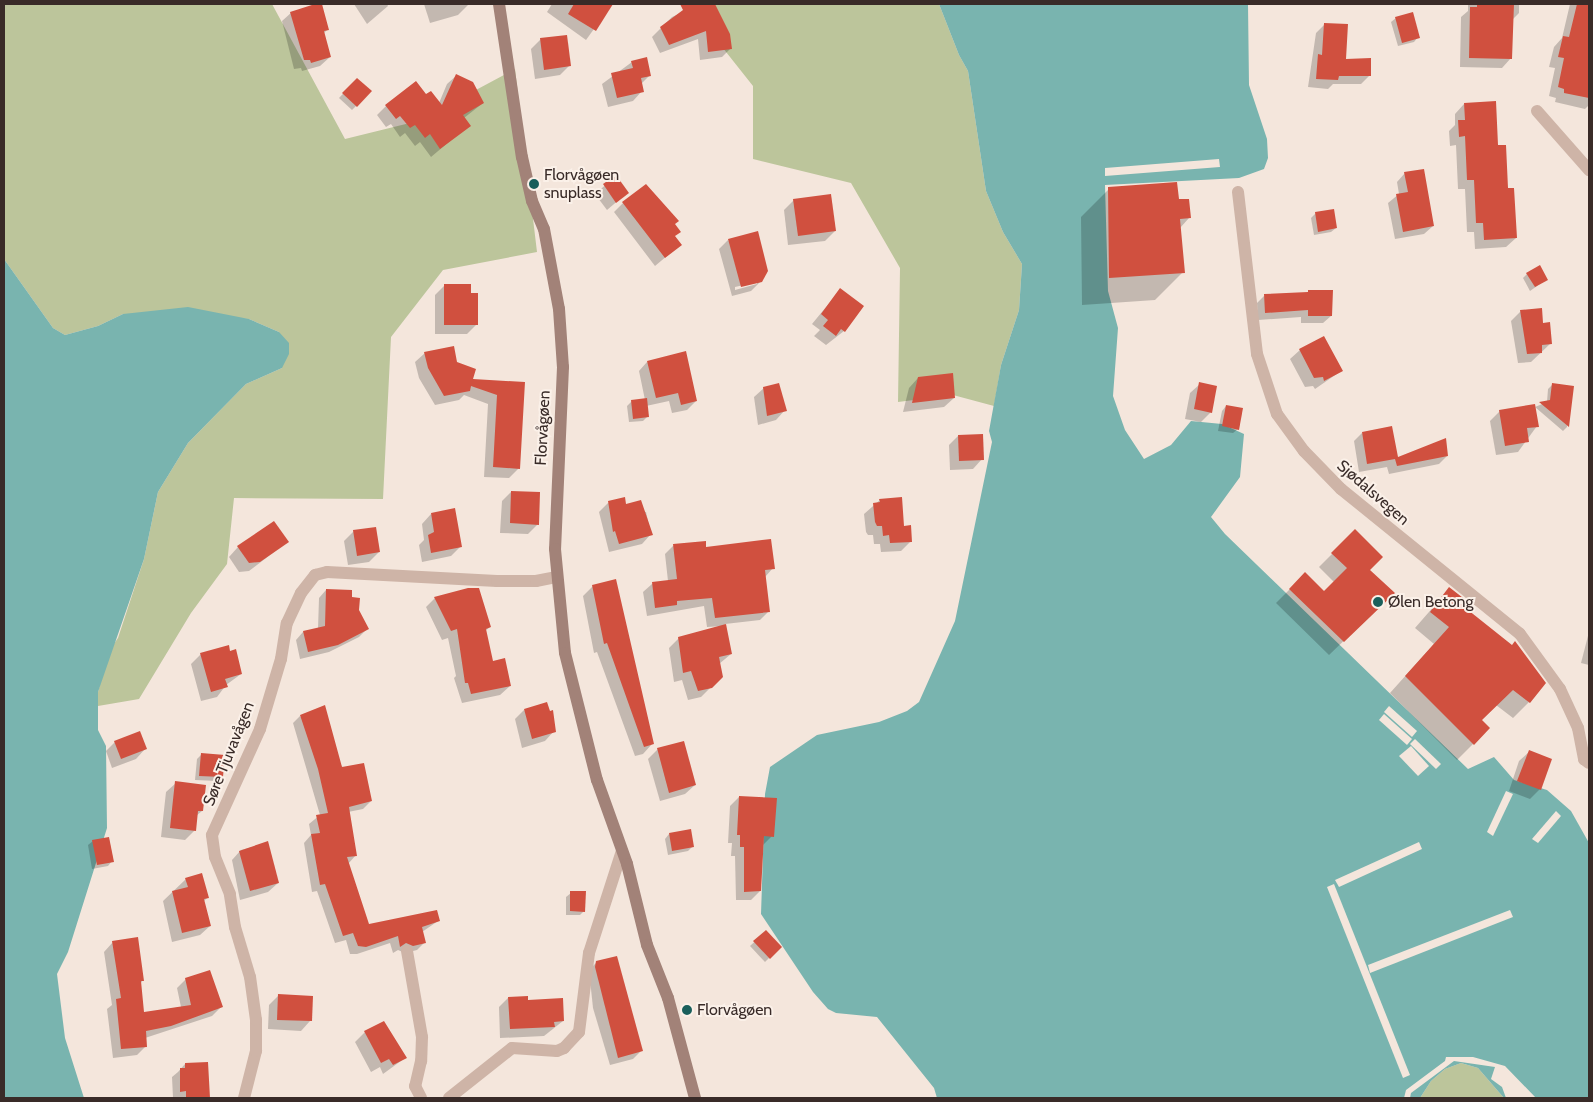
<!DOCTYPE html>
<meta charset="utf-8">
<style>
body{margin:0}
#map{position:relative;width:1593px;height:1102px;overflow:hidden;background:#f4e6dc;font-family:Cabin,sans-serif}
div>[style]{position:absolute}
.green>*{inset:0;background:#bcc59b}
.water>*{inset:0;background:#79b4af}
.pier>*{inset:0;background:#f4e6dc}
.shadow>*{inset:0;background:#0003}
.building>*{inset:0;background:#d0503f}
.street>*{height:12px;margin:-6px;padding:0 6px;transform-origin:6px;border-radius:6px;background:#ceb4a7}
.secondary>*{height:12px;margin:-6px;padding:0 6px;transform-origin:6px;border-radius:6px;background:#a28278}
.dots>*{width:14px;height:14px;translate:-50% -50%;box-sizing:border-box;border:2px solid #fbf1e9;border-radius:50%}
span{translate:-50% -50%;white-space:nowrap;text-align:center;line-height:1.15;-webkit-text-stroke:4px #fbf1e9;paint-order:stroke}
.poi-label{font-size:16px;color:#392b28}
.left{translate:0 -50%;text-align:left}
.street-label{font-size:16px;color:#392b28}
.frame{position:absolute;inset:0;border:5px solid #392b28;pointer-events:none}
</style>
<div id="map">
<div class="green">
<i style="clip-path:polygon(4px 4px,272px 4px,345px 139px,418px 121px,515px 69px,537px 252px,443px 270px,391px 337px,383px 499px,234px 498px,227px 564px,191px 613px,139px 699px,98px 706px,98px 692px,109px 651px,118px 638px,144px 559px,158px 492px,188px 443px,246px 384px,282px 368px,279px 332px,249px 319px,123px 314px,98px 326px,65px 335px,53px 328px,4px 259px)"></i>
<i style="clip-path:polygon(688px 4px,939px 4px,959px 55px,968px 71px,986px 191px,1003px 232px,1022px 264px,1019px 310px,1001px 365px,994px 406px,953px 395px,898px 402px,900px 268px,851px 183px,753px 159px,753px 86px)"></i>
<i style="clip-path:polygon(1461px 1063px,1478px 1068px,1504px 1098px,1420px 1098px,1431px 1081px,1445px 1069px)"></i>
</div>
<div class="water">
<i style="clip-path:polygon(939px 4px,1248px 4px,1249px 85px,1267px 139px,1268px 158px,1264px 169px,1239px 178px,1105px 185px,1108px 291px,1118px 328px,1113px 396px,1125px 430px,1144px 459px,1171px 445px,1191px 421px,1222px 424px,1244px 434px,1240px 477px,1211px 517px,1225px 534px,1468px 769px,1494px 757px,1514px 780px,1547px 790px,1571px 811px,1589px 843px,1589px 1098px,1504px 1098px,1478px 1068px,1461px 1063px,1445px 1069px,1431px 1081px,1420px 1098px,937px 1098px,934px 1088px,877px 1017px,836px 1013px,828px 1009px,813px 992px,761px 914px,765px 794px,770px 767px,817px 735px,879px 722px,907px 711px,919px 702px,955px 621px,992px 442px,989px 431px,1001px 365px,1019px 310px,1022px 264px,1003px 232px,986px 191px,968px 71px,959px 55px)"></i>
<i style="clip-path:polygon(4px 259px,53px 328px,65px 335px,98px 326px,123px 314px,188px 307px,249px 319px,279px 332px,289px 343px,289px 354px,282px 368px,246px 384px,188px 443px,158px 492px,144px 559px,98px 692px,98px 730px,106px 746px,107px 828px,68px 952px,57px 974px,65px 1038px,84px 1098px,4px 1098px)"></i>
</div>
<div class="pier">
<i style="clip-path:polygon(1219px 159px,1220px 167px,1105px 176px,1105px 168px)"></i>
<i style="clip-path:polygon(1389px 706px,1417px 731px,1412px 737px,1384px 712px)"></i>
<i style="clip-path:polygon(1384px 714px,1412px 739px,1407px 745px,1379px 720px)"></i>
<i style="clip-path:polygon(1415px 739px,1441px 764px,1436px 769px,1410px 744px)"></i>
<i style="clip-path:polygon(1411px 746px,1429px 766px,1418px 776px,1399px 756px)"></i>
<i style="clip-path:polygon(1506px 791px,1513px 794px,1493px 836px,1487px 832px)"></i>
<i style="clip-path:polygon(1556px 811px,1561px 816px,1538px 843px,1532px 839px)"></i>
<i style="clip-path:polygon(1419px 842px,1422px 849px,1339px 887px,1335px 880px)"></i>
<i style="clip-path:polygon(1334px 884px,1410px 1075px,1403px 1078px,1327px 887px)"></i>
<i style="clip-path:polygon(1510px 910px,1513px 917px,1370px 973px,1368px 965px)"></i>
<i style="clip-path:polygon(1446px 1057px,1473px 1057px,1505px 1066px,1536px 1098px,1506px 1098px,1502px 1087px,1491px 1079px,1495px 1067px,1454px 1061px,1411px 1093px,1410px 1098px,1404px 1098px,1406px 1090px,1445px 1061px)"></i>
</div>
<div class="shadow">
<i style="clip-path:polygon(321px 4px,328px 29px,324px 33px,330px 57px,320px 66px,302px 71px,301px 68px,294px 69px,282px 21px,292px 12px)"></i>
<i style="clip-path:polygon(354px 4px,387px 4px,388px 6px,367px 24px)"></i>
<i style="clip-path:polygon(424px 4px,467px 4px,468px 5px,458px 15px,430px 23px)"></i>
<i style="clip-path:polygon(552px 4px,612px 4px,586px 40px,547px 12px)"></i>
<i style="clip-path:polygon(714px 4px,729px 34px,731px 48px,722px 57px,700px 60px,698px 39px,660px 53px,652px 37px,672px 17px,698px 5px,700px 9px)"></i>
<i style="clip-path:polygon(1468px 4px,1519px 4px,1519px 13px,1512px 20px,1511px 58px,1502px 68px,1460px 67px,1461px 17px,1468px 11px)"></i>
<i style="clip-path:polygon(1570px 4px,1589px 4px,1589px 105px,1585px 109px,1555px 102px,1556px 98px,1549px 96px,1555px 68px,1549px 67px,1554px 47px,1562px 38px)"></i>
<i style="clip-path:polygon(1396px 18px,1418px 37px,1414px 42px,1398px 46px,1391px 22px)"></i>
<i style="clip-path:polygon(1325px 24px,1345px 60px,1370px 75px,1361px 84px,1333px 84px,1328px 89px,1308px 87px,1316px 33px)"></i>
<i style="clip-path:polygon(541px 39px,569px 66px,560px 75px,535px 79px,531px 49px)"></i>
<i style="clip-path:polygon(632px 62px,650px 75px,641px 84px,642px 91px,633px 101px,608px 107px,602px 84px)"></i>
<i style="clip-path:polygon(457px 75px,483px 103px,464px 118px,469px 125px,431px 157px,420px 142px,415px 146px,405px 133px,400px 137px,391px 124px,386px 127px,377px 115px,386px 106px,426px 96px,439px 103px,447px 84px)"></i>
<i style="clip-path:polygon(357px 79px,356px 106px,352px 110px,339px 98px)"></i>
<i style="clip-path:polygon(1464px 104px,1497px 146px,1516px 238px,1506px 247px,1475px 249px,1474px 232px,1467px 232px,1465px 189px,1458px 189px,1456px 145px,1450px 146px,1449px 131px,1455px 125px,1455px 114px)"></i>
<i style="clip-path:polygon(1405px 173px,1433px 226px,1424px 234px,1395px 239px,1388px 203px,1399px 194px,1397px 182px)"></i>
<i style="clip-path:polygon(616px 176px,627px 193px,607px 210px,595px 194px)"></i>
<i style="clip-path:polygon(1109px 189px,1178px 201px,1189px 218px,1180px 228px,1183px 272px,1155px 300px,1082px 305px,1081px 217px)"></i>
<i style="clip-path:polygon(794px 200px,835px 231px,825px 241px,788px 245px,784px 210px)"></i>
<i style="clip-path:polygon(623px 203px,674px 224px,674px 237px,680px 245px,655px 266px,614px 212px)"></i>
<i style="clip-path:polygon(1316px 213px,1336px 228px,1331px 232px,1314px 235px,1311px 218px)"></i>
<i style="clip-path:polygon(evenodd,728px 240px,761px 281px,751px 291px,732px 296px,719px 249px,728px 240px,757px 282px,757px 284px,735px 290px,735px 287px,757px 282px)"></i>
<i style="clip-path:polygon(1527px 274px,1547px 279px,1530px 291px,1523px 278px)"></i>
<i style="clip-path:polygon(445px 285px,477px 324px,467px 334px,435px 334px,435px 295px)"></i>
<i style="clip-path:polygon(840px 290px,862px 307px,844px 331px,826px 345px,814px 336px,820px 330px,812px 324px)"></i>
<i style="clip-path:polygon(1264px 296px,1331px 316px,1323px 323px,1301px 323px,1301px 317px,1258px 320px,1257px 303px)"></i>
<i style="clip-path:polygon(1521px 311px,1542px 324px,1551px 343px,1531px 362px,1518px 363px,1511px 321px)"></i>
<i style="clip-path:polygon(1300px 350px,1341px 371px,1315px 389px,1313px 386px,1305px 387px,1290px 359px)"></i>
<i style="clip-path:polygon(425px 353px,456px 363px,472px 380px,524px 383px,519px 468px,509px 478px,484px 477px,488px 404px,464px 395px,459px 400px,435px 405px,419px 378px,415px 362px)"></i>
<i style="clip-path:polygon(647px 362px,696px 401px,687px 410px,672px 413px,669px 401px,646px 406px,647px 417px,643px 421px,629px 422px,627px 406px,632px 401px,645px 400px,639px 371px)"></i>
<i style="clip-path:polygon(918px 378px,954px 398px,944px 407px,903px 412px,909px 388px)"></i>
<i style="clip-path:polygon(1200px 384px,1211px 412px,1201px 422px,1185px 419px,1190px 393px)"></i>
<i style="clip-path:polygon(1553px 384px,1572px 387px,1567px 427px,1563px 431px,1535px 407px,1547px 402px,1548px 389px)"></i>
<i style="clip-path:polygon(764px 388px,785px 410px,776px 420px,758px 425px,754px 397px)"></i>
<i style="clip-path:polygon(1226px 406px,1238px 429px,1233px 433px,1218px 431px,1222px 411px)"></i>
<i style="clip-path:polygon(1500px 411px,1537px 426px,1518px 452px,1496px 455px,1490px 421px)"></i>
<i style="clip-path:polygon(1362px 433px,1397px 459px,1447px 456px,1439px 464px,1389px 474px,1387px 467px,1359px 472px,1354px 441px)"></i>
<i style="clip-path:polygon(958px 436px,982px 459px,973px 469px,950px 470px,949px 445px)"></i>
<i style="clip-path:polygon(511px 492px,538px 524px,528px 534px,500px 533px,502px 501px)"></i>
<i style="clip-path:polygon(880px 500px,911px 541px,901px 551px,881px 552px,880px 544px,874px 544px,873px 535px,868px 535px,866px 532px,864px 514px)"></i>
<i style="clip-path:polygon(608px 503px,646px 512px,651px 534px,642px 544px,609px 552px,599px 512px)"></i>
<i style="clip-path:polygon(431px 514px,461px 546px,451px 556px,422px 562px,419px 545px,424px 540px,422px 524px)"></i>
<i style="clip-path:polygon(354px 531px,379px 552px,369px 562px,348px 565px,344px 541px)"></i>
<i style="clip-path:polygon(1355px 531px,1379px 607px,1329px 655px,1276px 603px,1305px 574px,1324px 592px,1334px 582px,1319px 567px)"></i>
<i style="clip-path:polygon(287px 542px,249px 571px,239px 572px,229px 557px,238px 547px)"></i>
<i style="clip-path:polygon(673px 546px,705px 548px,773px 568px,765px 577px,768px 612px,760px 620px,725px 624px,731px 654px,719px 664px,711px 687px,701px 697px,688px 700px,682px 680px,674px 682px,669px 648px,679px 638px,724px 626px,707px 627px,704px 606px,647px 616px,643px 592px,652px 584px,668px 581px,665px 554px)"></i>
<i style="clip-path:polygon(593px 586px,652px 744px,643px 754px,635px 756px,597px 652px,594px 653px,583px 596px)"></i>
<i style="clip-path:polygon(1449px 589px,1529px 702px,1513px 718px,1496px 705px,1481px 720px,1489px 728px,1457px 760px,1390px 693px,1434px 644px,1415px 628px)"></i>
<i style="clip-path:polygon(326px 590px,350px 598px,367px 629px,359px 637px,329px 652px,300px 659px,296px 640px,303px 632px,318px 629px,319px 598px)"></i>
<i style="clip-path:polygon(435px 598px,490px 627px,485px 631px,492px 662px,510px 686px,500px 695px,462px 703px,454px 678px,456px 676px,448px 638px,442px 640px,426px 607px)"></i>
<i style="clip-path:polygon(1589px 632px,1589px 665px,1581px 663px)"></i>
<i style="clip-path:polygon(230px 652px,241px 674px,226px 685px,217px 697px,201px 701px,191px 664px,201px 654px)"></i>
<i style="clip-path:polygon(524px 710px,554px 731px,545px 741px,522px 748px,515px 719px)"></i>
<i style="clip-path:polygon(300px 716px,371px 801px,363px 809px,348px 812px,356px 855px,348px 864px,368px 925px,438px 921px,422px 932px,425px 942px,417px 950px,405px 953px,398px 950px,393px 953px,390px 943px,357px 954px,350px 954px,346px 940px,335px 943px,317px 891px,312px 892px,304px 843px,311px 835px,309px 824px,320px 815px,293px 723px)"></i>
<i style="clip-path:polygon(115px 742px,145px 749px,136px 759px,112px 768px,106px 751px)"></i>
<i style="clip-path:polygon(658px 749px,695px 785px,685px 794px,660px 801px,648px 759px)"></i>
<i style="clip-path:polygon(1529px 752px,1540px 789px,1530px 799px,1509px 791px,1519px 761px)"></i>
<i style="clip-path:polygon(201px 755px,222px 777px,218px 781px,195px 780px,197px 759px)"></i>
<i style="clip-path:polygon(176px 783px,202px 811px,196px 816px,195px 830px,185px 840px,161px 837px,166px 792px)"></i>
<i style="clip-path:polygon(739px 797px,772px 836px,763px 845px,760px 891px,751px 900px,736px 900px,735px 856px,731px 856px,732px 843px,728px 843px,730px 806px)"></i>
<i style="clip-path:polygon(669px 834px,693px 846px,688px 851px,668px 855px,665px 839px)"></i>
<i style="clip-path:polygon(93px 841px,112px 861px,108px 866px,92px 869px,88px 845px)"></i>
<i style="clip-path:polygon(267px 843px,278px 883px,268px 892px,240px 900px,232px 860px,241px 850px)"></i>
<i style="clip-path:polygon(186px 879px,207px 898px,203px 902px,210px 926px,200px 935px,172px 942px,163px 901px)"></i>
<i style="clip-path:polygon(571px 893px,584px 911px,580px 915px,566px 915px,566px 897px)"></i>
<i style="clip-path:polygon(766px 931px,780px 947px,765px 962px,750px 946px)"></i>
<i style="clip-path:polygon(113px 942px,143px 980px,140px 984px,143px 1013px,181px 1007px,177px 988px,186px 979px,221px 1007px,212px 1016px,145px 1038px,146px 1046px,137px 1055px,113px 1058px,107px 1009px,112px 1005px,104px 952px)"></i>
<i style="clip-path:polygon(597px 962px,641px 1051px,633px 1059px,610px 1065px,593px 1008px,589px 970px)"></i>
<i style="clip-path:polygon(279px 995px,310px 1021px,301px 1031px,268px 1029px,269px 1005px)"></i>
<i style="clip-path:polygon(508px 998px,527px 1001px,563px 1021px,544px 1036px,500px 1038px,499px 1007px)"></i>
<i style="clip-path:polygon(365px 1032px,405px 1058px,383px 1074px,380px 1067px,371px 1072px,355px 1042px)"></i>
<i style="clip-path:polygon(207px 1063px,208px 1098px,173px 1098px,172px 1077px,178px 1072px,185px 1064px)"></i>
</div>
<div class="building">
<i style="clip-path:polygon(315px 4px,322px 4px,329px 30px,324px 31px,331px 57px,311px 63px,310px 60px,304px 60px,290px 12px)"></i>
<i style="clip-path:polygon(574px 4px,613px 4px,596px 31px,568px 14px)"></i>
<i style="clip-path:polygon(680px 4px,715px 4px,730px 34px,732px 49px,708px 52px,706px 31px,669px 45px,660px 27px,683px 10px)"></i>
<i style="clip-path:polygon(1477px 4px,1514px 4px,1512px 59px,1469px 58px,1470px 7px,1477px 7px)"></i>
<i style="clip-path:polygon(1577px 4px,1589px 4px,1589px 98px,1564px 93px,1564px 89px,1558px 87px,1564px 58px,1558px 57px,1563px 36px,1569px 37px)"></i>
<i style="clip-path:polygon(1413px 12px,1420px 38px,1402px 43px,1395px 17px)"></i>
<i style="clip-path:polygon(1324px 23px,1348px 24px,1346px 59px,1371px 58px,1371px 76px,1339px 76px,1338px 80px,1316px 79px,1318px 54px,1322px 55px)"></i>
<i style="clip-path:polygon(567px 35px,571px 66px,544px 70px,540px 38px)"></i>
<i style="clip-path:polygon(647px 57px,651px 76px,641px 78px,644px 92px,617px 98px,611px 73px,633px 68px,631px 61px)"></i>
<i style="clip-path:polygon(456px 74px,473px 82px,484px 103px,463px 115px,471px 126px,440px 149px,430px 134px,425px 138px,415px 125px,410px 128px,400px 116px,396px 119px,385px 105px,416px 81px,426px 94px,431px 91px,442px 105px)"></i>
<i style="clip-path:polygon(357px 78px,372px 91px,357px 107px,342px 93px)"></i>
<i style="clip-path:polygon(1496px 101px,1498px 145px,1506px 145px,1508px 188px,1514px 188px,1517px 238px,1484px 240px,1483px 223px,1476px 223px,1474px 180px,1467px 180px,1465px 136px,1459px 137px,1458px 120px,1465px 120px,1464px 103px)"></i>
<i style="clip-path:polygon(1424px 169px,1434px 226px,1403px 232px,1396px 194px,1408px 192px,1404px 172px)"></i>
<i style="clip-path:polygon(616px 175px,629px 193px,616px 203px,603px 184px)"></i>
<i style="clip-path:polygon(1177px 182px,1179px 199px,1189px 199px,1191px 218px,1180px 219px,1185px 273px,1109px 278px,1108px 187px)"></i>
<i style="clip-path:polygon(646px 184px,679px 221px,675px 224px,681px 232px,675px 236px,682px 245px,665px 258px,622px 202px)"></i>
<i style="clip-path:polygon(831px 194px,836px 231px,798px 236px,793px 199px)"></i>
<i style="clip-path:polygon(1334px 209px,1337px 228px,1318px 232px,1315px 212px)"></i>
<i style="clip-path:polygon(758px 231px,768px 271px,762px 282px,741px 287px,728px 239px)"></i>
<i style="clip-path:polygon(1540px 265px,1548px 280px,1535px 287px,1526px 273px)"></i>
<i style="clip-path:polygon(444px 284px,471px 284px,471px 293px,478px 293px,478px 325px,444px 325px)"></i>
<i style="clip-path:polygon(840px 288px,864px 306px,845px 332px,841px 329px,836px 336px,823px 326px,828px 320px,821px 314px)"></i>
<i style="clip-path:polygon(1308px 290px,1333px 290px,1332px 316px,1308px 316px,1308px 310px,1265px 313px,1264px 294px,1308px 292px)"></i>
<i style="clip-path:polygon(1542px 308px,1543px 323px,1550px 322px,1552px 344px,1542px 345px,1542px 353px,1527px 354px,1520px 310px)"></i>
<i style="clip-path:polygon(1324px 336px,1343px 371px,1324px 381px,1323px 377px,1314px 378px,1299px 349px)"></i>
<i style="clip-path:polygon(454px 346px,457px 362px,476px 369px,473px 379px,525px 382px,520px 469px,493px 467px,497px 395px,471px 386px,470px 391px,444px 396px,428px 368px,424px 352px)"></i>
<i style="clip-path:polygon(686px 351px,697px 401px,681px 405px,678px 393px,656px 398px,647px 361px)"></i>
<i style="clip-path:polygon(953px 373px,955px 398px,912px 403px,918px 377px)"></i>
<i style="clip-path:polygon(1199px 382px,1217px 386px,1212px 413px,1194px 409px)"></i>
<i style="clip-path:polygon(779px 383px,787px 411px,767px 416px,763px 387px)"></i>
<i style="clip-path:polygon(1552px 383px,1574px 386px,1569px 427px,1539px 402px,1550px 400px)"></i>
<i style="clip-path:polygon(647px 398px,649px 417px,633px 419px,631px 400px)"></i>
<i style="clip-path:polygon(1535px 404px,1539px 427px,1527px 428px,1529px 442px,1505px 446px,1499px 410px)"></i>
<i style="clip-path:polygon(1226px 405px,1243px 408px,1239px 430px,1222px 426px)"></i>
<i style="clip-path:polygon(1392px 426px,1398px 457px,1446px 438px,1448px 456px,1397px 466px,1395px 459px,1367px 464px,1362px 432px)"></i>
<i style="clip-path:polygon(983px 434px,984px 460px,959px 461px,958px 435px)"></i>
<i style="clip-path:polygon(511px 491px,540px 492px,539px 525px,510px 523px)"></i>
<i style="clip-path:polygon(625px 497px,626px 504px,641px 500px,653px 535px,619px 544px,615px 531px,613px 532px,608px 501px)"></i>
<i style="clip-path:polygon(902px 497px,904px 526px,911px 525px,912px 542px,890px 543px,889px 535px,883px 536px,882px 526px,877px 526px,875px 522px,873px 503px,880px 502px,879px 499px)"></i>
<i style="clip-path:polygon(455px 508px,462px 547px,431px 553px,428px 535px,434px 532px,431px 513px)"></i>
<i style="clip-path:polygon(274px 521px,289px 542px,260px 562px,249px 563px,237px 546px)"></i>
<i style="clip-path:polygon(376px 527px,380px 552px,357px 556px,353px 530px)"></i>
<i style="clip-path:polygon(1355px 529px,1383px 557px,1370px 570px,1395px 593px,1344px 642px,1289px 589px,1305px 572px,1324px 591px,1347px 568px,1331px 553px)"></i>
<i style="clip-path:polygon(771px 539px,775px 569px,765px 570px,770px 612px,715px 618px,712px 598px,677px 601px,677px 605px,655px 608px,652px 582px,677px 579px,673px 544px,706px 541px,706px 547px)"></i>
<i style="clip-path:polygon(616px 579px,654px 744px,644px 747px,607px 643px,604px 644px,592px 585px)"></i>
<i style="clip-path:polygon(1449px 587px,1467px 601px,1463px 606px,1512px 645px,1515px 641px,1546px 683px,1530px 703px,1513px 690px,1482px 720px,1490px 728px,1474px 745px,1405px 676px,1449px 627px,1430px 612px)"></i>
<i style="clip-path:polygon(468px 588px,479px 588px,491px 627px,486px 629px,493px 661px,505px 658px,511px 686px,471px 694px,468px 683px,465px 683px,457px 629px,451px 631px,434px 597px)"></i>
<i style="clip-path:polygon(326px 589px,352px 590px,352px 597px,360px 598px,359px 610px,369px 629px,338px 645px,308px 652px,303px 631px,325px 626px)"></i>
<i style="clip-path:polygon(726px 624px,732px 654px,719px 657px,723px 677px,712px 688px,698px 691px,691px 671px,683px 673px,678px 637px)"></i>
<i style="clip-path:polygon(229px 645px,230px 651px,236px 649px,242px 674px,225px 679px,228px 687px,211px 692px,200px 653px)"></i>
<i style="clip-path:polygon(547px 702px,550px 711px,553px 710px,556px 732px,532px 739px,524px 709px)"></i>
<i style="clip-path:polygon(325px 705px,342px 767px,364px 763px,372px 801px,349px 807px,357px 856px,347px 857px,369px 924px,437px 910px,440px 921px,422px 927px,426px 943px,413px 946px,406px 943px,400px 947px,398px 936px,366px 947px,358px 946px,353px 933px,343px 936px,325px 884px,320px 885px,311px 834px,320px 833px,316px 815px,328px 813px,318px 769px,300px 715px)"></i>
<i style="clip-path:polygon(140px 731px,147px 749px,121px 759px,114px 741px)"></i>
<i style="clip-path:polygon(684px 741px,696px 785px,669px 793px,657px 748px)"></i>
<i style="clip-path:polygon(1529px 750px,1552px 759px,1541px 790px,1517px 781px)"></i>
<i style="clip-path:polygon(201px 753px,225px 755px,223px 777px,199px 776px)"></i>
<i style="clip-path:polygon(175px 781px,206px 785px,203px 811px,198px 811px,196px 831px,170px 828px)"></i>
<i style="clip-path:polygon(739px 796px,777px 798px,774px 837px,764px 836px,761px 891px,744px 892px,744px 847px,740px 847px,740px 835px,737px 835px)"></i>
<i style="clip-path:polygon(691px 829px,694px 847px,672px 851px,669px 833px)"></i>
<i style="clip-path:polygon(109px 837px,114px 862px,97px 865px,92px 840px)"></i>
<i style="clip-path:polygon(268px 841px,279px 883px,250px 891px,239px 851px)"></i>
<i style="clip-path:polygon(202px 873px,209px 898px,204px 899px,211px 926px,182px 933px,172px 891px,188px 887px,185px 878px)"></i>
<i style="clip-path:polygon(570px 891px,586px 891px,585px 912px,570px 911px)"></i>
<i style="clip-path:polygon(766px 930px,782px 947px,770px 959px,753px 941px)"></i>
<i style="clip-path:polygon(138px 937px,144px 981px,141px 981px,144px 1012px,191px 1005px,185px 978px,210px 970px,223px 1007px,171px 1026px,146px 1031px,147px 1047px,121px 1049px,116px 999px,121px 998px,112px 941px)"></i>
<i style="clip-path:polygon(617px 956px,643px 1051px,618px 1058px,595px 967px,596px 961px)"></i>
<i style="clip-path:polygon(278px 994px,313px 996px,312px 1021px,277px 1020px)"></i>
<i style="clip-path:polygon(528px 996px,528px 1000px,563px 998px,564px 1021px,554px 1022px,555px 1027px,510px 1029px,508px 997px)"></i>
<i style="clip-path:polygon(384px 1021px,407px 1058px,393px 1065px,389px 1059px,381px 1063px,364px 1031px)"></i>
<i style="clip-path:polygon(208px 1062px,210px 1098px,186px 1098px,186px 1091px,180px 1092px,180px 1068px,185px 1068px,185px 1063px)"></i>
</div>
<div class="street">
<i style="left:1537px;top:111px;width:79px;rotate:48.6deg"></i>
<i style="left:1238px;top:192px;width:163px;rotate:83.3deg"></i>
<i style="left:1257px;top:354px;width:63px;rotate:71.6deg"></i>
<i style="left:1277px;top:414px;width:46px;rotate:53.9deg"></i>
<i style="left:1304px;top:451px;width:53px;rotate:45.8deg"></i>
<i style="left:1341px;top:489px;width:230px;rotate:39deg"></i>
<i style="left:1520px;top:634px;width:68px;rotate:54deg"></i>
<i style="left:1560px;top:689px;width:43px;rotate:65.2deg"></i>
<i style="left:1578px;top:728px;width:32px;rotate:79deg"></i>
<i style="left:1584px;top:759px;width:6px;rotate:39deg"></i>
<i style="left:407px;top:951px;width:87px;rotate:80.1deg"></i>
<i style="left:422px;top:1037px;width:24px;rotate:92deg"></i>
<i style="left:421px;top:1061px;width:26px;rotate:103deg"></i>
<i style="left:415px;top:1086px;width:13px;rotate:63deg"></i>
<i style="left:244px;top:1098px;width:49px;rotate:-75.7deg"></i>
<i style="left:256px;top:1051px;width:31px;rotate:-90deg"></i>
<i style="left:256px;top:1020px;width:43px;rotate:-97.9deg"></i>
<i style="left:250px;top:977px;width:52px;rotate:-106.7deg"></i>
<i style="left:235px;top:927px;width:33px;rotate:-99deg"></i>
<i style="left:230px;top:894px;width:40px;rotate:-112deg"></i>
<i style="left:215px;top:857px;width:22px;rotate:-98deg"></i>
<i style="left:212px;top:835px;width:116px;rotate:-65.6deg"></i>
<i style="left:260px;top:729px;width:73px;rotate:-73.3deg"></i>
<i style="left:281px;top:659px;width:36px;rotate:-81deg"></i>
<i style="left:287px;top:623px;width:33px;rotate:-65deg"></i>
<i style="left:301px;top:593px;width:23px;rotate:-52deg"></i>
<i style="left:315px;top:575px;width:12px;rotate:-14deg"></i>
<i style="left:327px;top:572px;width:170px;rotate:3deg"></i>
<i style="left:497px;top:581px;width:39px"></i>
<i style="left:536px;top:581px;width:20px;rotate:-11deg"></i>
<i style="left:449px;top:1098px;width:80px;rotate:-38.4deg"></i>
<i style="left:512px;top:1048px;width:45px;rotate:3.8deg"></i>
<i style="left:557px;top:1051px;width:8px;rotate:-23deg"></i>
<i style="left:564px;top:1048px;width:22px;rotate:-47deg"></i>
<i style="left:579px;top:1032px;width:80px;rotate:-82.8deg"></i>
<i style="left:589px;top:953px;width:107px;rotate:-72.1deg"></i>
</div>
<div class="secondary">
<i style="left:499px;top:4px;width:155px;rotate:81.5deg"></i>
<i style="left:522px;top:157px;width:45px;rotate:77.2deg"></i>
<i style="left:532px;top:201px;width:30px;rotate:67deg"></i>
<i style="left:544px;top:229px;width:81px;rotate:79.4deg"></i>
<i style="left:559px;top:309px;width:58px;rotate:86.1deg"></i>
<i style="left:563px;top:367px;width:182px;rotate:92.5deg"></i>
<i style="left:555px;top:549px;width:104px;rotate:84.5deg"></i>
<i style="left:565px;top:653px;width:131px;rotate:75.9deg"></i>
<i style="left:597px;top:780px;width:89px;rotate:70.3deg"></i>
<i style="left:627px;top:864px;width:83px;rotate:76.1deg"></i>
<i style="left:647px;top:945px;width:57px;rotate:68.4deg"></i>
<i style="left:668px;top:998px;width:104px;rotate:74.9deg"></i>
</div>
<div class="dots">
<i style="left:534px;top:184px;background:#1a5f5b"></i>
<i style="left:1378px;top:602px;background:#1a5f5b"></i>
<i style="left:687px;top:1010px;background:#1a5f5b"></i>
</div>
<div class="poi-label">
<span class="left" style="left:544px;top:184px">Florvågøen<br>snuplass</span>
<span class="left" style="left:1388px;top:602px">Ølen Betong</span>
<span class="left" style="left:697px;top:1010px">Florvågøen</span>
</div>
<div class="street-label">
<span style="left:543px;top:428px;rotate:-87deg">Florvågøen</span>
<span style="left:1373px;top:493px;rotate:41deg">Sjødalsvegen</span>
<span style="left:229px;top:754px;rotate:-68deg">Søre Tjuvavågen</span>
</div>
<div class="frame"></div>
</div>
